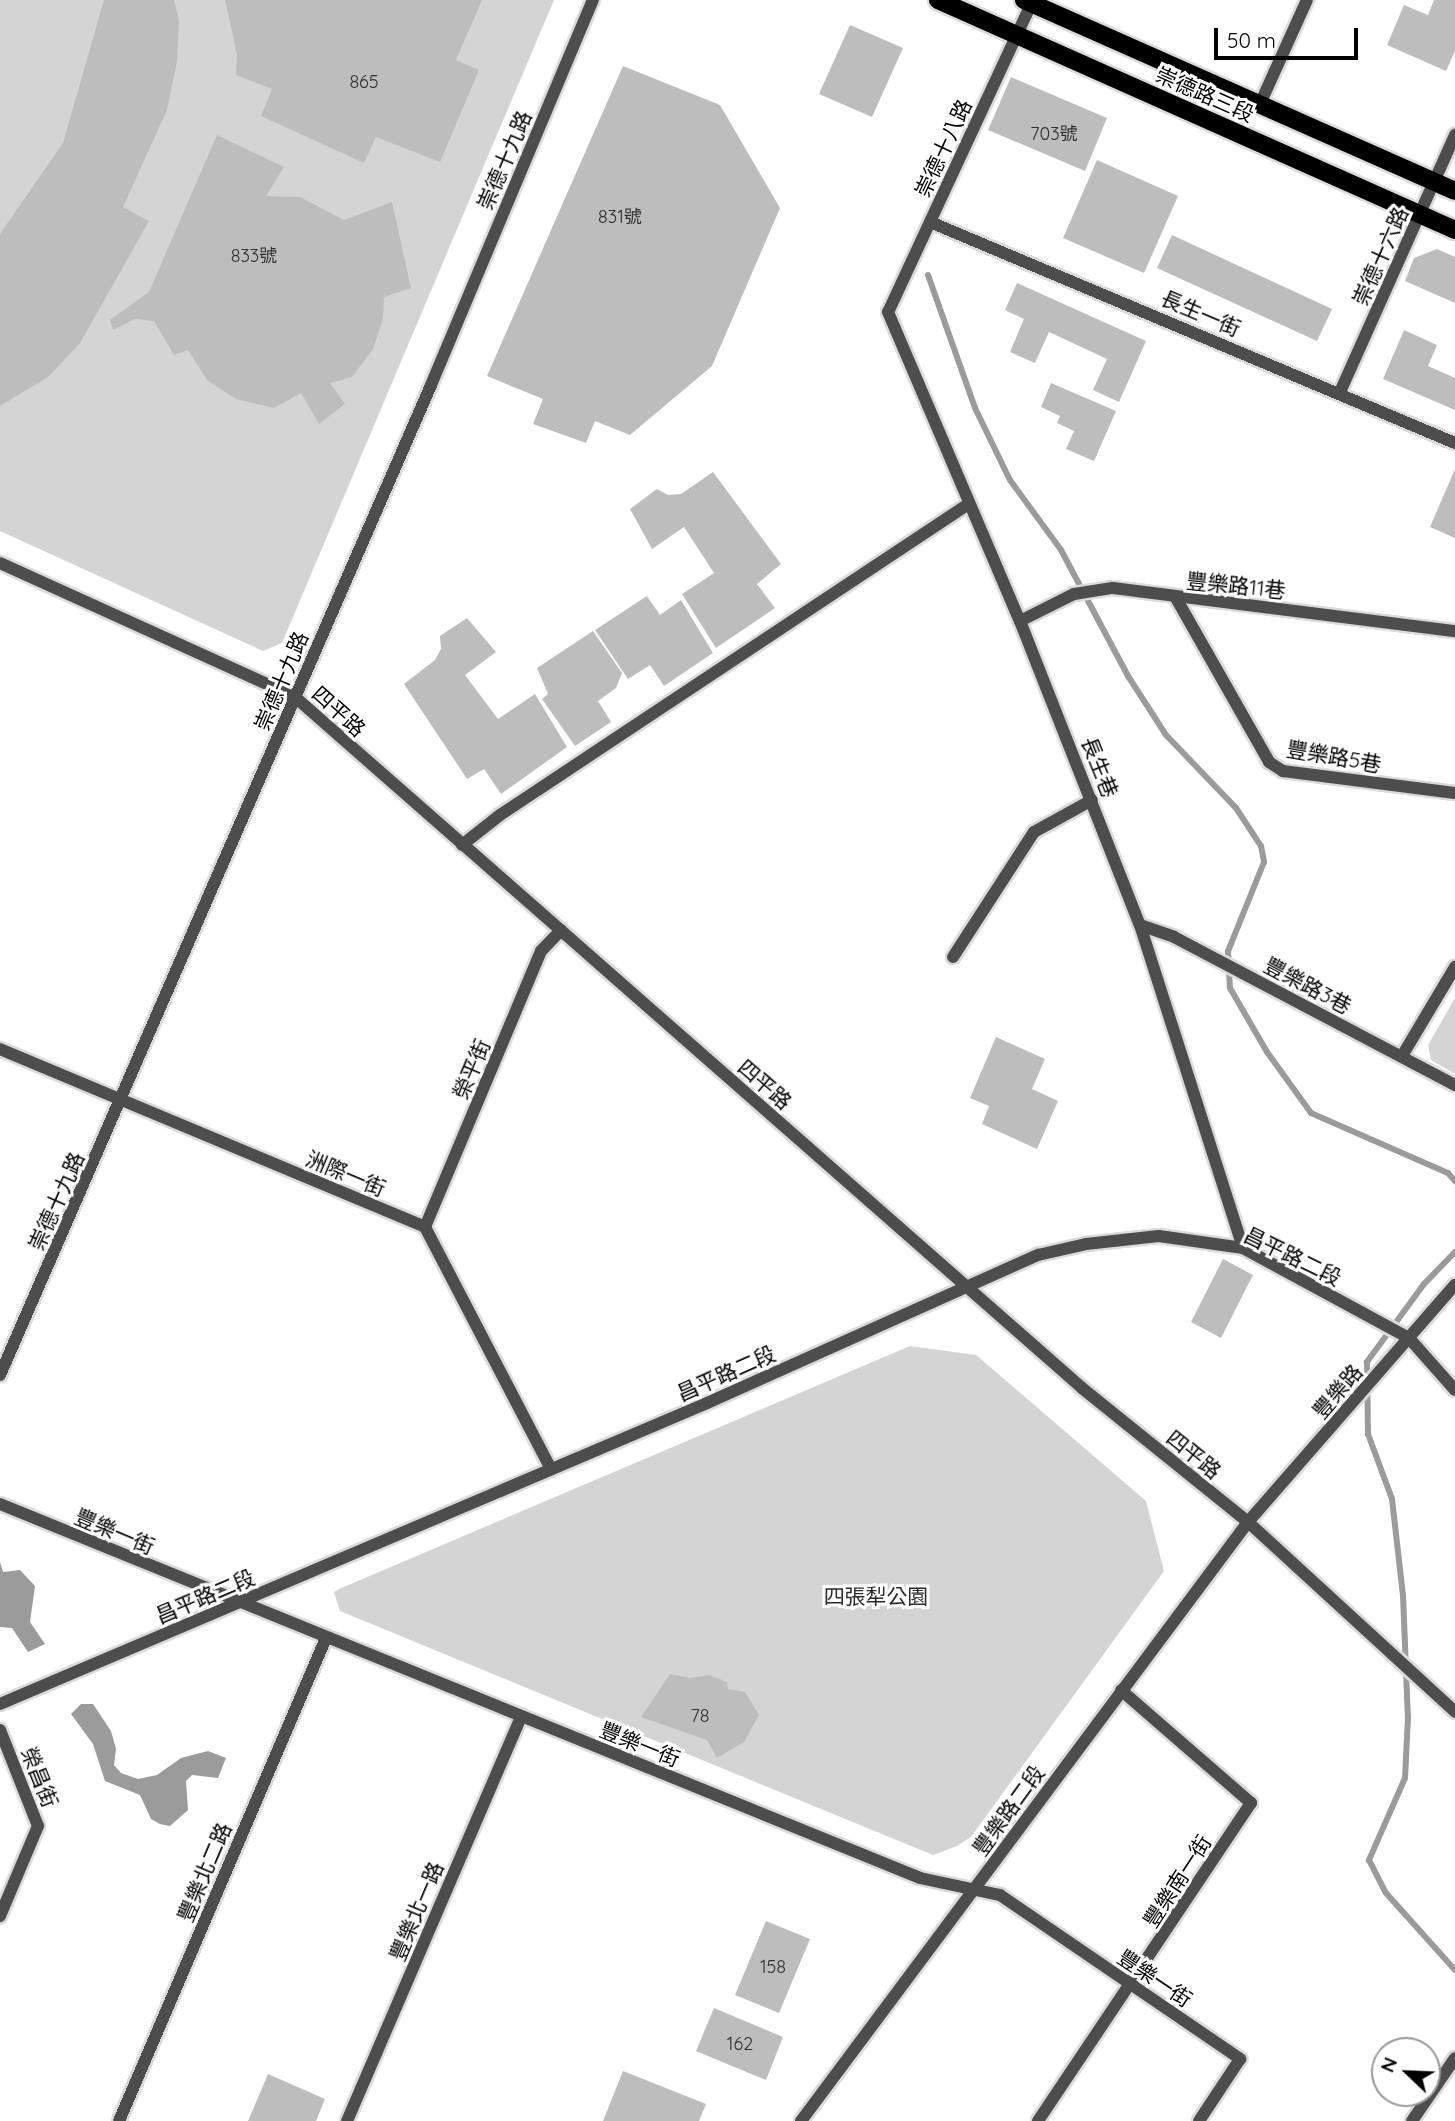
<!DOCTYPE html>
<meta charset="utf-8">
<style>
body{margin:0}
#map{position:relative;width:1455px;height:2121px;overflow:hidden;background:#fff;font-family:Quicksand,"Noto Sans TC",sans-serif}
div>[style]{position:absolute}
.green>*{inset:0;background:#d4d4d4}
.water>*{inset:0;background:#9b9b9b}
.stream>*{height:6px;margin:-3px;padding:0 3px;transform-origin:3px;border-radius:3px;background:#9b9b9b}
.building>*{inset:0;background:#bdbdbd}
.roads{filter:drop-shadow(2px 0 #dbdbdb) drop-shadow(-2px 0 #dbdbdb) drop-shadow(0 2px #dbdbdb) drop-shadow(0 -2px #dbdbdb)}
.minor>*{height:12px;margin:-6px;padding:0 6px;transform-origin:6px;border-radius:6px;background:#4d4d4d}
.major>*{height:18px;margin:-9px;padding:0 9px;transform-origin:9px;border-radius:9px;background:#000}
span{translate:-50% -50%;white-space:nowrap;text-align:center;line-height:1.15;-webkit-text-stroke:6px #fff;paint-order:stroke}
.number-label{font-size:18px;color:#2f2f2f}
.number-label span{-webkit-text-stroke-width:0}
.street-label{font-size:21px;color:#000}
.park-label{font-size:21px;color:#2b2b2b}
.north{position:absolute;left:1371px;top:2037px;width:70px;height:70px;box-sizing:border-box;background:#fff;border:2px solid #999;border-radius:50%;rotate:293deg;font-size:19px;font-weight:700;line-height:28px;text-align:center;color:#000}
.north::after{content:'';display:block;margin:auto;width:24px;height:32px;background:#000;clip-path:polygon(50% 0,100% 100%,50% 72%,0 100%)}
.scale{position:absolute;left:1214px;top:28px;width:144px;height:32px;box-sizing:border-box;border:4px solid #000;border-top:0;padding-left:9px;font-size:21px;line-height:24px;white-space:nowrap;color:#000;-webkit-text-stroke:5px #fff;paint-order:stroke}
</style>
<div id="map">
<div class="green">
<i style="clip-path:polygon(0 0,554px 0,282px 643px,263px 651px,0 531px)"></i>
<i style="clip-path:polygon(1455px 998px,1455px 1074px,1431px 1060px,1428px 1045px)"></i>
<i style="clip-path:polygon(910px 1346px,976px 1355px,1146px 1501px,1164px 1571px,971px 1837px,957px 1846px,933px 1855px,340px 1611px,334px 1592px,339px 1589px)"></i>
</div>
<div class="water">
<i style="clip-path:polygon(0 1562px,3px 1572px,20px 1570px,35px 1586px,30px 1622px,45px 1644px,28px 1652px,12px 1628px,0 1627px)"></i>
<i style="clip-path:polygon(81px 1704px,93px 1704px,111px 1731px,116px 1749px,114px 1765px,121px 1773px,138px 1779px,157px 1775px,181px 1758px,208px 1751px,226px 1758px,218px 1778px,192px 1775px,186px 1781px,188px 1810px,170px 1826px,160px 1824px,151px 1819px,140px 1795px,105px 1781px,93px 1744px,71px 1714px)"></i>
</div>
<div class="stream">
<i style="left:928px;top:275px;width:141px;rotate:70.5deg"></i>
<i style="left:975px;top:408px;width:80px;rotate:64.1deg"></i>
<i style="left:1010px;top:480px;width:87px;rotate:53.9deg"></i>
<i style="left:1061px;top:550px;width:143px;rotate:62deg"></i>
<i style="left:1128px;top:676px;width:70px;rotate:57.2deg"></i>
<i style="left:1166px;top:735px;width:101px;rotate:46.2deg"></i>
<i style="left:1236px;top:808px;width:45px;rotate:56.7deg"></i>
<i style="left:1261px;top:846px;width:16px;rotate:79deg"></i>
<i style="left:1264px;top:862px;width:96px;rotate:112deg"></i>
<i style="left:1228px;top:951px;width:37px;rotate:87deg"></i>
<i style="left:1230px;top:988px;width:74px;rotate:60deg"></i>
<i style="left:1267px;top:1052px;width:75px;rotate:54.2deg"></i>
<i style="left:1311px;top:1113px;width:150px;rotate:23.7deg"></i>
<i style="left:1448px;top:1173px;width:11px;rotate:49deg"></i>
<i style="left:1455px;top:1252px;width:45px;rotate:134.1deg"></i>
<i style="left:1424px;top:1284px;width:97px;rotate:126.2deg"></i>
<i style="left:1367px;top:1362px;width:72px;rotate:89.2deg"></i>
<i style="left:1368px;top:1434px;width:69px;rotate:69.7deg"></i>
<i style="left:1392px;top:1499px;width:97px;rotate:83.5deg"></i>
<i style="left:1403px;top:1595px;width:122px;rotate:87.7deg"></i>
<i style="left:1408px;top:1717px;width:61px;rotate:92.8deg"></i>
<i style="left:1405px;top:1778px;width:90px;rotate:113.7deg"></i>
<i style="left:1369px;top:1860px;width:37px;rotate:63deg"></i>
<i style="left:1386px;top:1893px;width:103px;rotate:48.1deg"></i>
</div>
<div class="building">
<i style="clip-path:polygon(104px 0,174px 0,179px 20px,177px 61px,167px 110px,123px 207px,149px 221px,80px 343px,48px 377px,0 406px,0 234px,63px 143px)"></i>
<i style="clip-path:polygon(225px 0,482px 0,456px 60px,479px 70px,440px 162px,376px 137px,364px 163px,261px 116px,272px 89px,236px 75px,237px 54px)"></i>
<i style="clip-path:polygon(1434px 0,1455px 0,1455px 51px,1446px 71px,1387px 45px,1404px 5px,1428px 15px)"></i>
<i style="clip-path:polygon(850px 25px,903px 48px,872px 117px,819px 94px)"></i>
<i style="clip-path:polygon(623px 66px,720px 105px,780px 208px,712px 366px,630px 435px,595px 421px,586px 443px,533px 424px,543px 399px,487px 376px)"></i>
<i style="clip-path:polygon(1011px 77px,1107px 118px,1085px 171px,988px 130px)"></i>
<i style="clip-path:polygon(217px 135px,284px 167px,266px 196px,300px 197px,344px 220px,392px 202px,411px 288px,384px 297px,383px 319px,373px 349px,352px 377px,330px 383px,345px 404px,319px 424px,301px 393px,274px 408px,236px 399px,207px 380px,188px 350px,174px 355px,154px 321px,135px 319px,113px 330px,110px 320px,149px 292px)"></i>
<i style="clip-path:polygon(1097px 160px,1178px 196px,1144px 273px,1063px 238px)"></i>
<i style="clip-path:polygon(1172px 235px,1332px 309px,1317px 341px,1157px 268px)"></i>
<i style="clip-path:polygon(1437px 249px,1455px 257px,1455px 303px,1405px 281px,1414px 258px)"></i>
<i style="clip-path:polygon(1017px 283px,1146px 341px,1119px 402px,1093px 390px,1107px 359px,1049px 332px,1035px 363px,1010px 352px,1024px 319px,1005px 310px)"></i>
<i style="clip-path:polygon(1404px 330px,1437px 345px,1428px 366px,1455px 378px,1455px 410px,1383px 379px)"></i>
<i style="clip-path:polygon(1051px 383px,1116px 411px,1094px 461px,1066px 449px,1074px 431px,1057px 423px,1060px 416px,1041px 407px)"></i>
<i style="clip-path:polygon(1455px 469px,1455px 538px,1430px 527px)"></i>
<i style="clip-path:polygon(713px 472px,781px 564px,757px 584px,775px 608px,716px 648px,682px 594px,714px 573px,684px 527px,652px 549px,630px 509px,657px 489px,668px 495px,681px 494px)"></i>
<i style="clip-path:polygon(647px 596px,660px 615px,681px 600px,713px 653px,664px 686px,650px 665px,628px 679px,595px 630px)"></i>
<i style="clip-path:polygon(467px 618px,496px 652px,465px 675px,498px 719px,535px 694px,567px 747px,501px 794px,484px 769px,467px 779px,404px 684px,435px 660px,441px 649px,440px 636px)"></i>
<i style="clip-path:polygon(593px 631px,622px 673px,616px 688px,598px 701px,611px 722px,575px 746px,542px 699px,548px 694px,537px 668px)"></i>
<i style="clip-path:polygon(996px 1037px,1045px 1059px,1032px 1089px,1058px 1101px,1037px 1149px,982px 1124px,989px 1106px,970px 1098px)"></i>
<i style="clip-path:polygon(1223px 1259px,1253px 1275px,1221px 1338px,1191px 1322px)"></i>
<i style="clip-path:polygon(670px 1674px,690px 1678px,709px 1675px,727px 1682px,728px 1689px,745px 1692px,759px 1715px,744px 1742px,717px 1758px,707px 1740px,641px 1717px)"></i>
<i style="clip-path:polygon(766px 1921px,810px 1939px,779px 2013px,735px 1995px)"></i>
<i style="clip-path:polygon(714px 2008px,783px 2037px,766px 2080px,696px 2051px)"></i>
<i style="clip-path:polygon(623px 2071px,706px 2104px,699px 2121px,603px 2121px)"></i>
<i style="clip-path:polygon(268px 2074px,325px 2099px,316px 2121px,248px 2121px)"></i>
</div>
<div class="roads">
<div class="minor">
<i style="left:1033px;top:0;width:344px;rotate:114.9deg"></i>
<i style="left:888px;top:312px;width:336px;rotate:66.9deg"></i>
<i style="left:1020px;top:621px;width:327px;rotate:68.5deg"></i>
<i style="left:1140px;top:925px;width:339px;rotate:72.3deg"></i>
<i style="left:1260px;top:104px;width:114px;rotate:-65.7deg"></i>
<i style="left:930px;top:222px;width:570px;rotate:22.83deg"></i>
<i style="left:1340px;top:392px;width:282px;rotate:-65.9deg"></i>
<i style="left:0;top:563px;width:324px;rotate:24.4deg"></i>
<i style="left:295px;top:697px;width:1047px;rotate:41.28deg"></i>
<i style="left:1082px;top:1388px;width:213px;rotate:38.9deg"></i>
<i style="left:1248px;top:1522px;width:281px;rotate:42.5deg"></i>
<i style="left:1176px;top:598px;width:189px;rotate:60.4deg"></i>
<i style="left:1269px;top:762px;width:17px;rotate:33deg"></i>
<i style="left:1283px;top:771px;width:173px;rotate:7.3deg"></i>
<i style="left:1020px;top:621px;width:60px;rotate:-26.6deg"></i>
<i style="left:1074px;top:594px;width:39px;rotate:-9deg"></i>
<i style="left:1113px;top:588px;width:345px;rotate:7.2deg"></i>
<i style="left:462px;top:845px;width:48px;rotate:-38.3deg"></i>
<i style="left:500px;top:815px;width:561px;rotate:-33.58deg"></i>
<i style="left:1140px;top:925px;width:36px;rotate:19deg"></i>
<i style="left:1174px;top:937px;width:318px;rotate:27.8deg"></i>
<i style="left:953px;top:957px;width:149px;rotate:-57.1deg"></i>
<i style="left:1034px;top:832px;width:66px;rotate:-28.9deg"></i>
<i style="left:0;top:1049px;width:461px;rotate:22.7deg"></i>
<i style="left:425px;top:1227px;width:273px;rotate:62.5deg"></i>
<i style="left:1402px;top:1056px;width:104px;rotate:-59.2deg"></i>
<i style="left:425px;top:1227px;width:299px;rotate:-67.2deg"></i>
<i style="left:541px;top:951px;width:29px;rotate:-46deg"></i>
<i style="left:0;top:1375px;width:1080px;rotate:-66.47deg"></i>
<i style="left:431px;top:385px;width:418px;rotate:-67.2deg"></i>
<i style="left:0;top:1504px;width:993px;rotate:22.12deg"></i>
<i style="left:920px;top:1878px;width:82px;rotate:12deg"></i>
<i style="left:1000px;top:1895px;width:291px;rotate:34.3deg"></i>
<i style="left:1240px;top:2059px;width:74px;rotate:123.5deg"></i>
<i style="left:0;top:1704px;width:768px;rotate:-23.06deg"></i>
<i style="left:707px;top:1403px;width:363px;rotate:-24.1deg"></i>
<i style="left:1038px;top:1255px;width:49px;rotate:-12.9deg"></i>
<i style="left:1086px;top:1244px;width:73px;rotate:-6.3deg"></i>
<i style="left:1159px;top:1236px;width:85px;rotate:8.1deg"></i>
<i style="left:1243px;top:1248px;width:189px;rotate:28.5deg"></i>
<i style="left:1409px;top:1338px;width:69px;rotate:48.5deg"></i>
<i style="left:0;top:1730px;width:103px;rotate:68.4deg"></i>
<i style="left:38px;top:1826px;width:98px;rotate:112.9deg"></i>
<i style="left:119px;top:2121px;width:525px;rotate:-66.8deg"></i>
<i style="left:347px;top:2121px;width:440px;rotate:-66.7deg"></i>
<i style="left:801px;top:2121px;width:747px;rotate:-53.27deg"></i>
<i style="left:1248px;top:1522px;width:315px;rotate:-48.9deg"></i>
<i style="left:1038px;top:2121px;width:383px;rotate:-56.2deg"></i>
<i style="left:1251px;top:1803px;width:172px;rotate:-139deg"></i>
<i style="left:1412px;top:2121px;width:76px;rotate:-55.7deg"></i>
</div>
<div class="major">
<i style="left:938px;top:0;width:566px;rotate:23.98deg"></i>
<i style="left:1024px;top:0;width:471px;rotate:23.9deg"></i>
</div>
</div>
<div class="number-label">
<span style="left:364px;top:82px">865</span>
<span style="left:1054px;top:134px">703號</span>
<span style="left:620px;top:217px">831號</span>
<span style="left:254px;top:256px">833號</span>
<span style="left:700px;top:1716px">78</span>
<span style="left:773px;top:1967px">158</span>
<span style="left:740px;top:2044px">162</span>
</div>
<div class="street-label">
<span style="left:1205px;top:94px;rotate:24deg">崇德路三段</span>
<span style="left:943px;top:148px;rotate:-65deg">崇德十八路</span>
<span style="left:504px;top:160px;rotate:-67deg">崇德十九路</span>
<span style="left:1380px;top:256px;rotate:-66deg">崇德十六路</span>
<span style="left:1201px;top:313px;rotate:23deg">長生一街</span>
<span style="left:1236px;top:585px;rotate:6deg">豐樂路11巷</span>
<span style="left:281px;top:681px;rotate:-67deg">崇德十九路</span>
<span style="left:339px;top:711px;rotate:42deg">四平路</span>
<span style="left:1334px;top:756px;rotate:10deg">豐樂路5巷</span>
<span style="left:1100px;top:767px;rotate:68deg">長生巷</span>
<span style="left:1308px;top:985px;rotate:28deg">豐樂路3巷</span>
<span style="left:471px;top:1069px;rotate:-67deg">榮平街</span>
<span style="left:765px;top:1084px;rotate:41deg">四平路</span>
<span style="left:346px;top:1173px;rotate:23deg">洲際一街</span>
<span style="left:56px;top:1201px;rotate:-66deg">崇德十九路</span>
<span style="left:1293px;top:1256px;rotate:26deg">昌平路二段</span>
<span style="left:726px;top:1373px;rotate:-24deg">昌平路二段</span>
<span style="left:1337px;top:1391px;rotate:-49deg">豐樂路</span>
<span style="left:1194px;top:1454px;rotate:39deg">四平路</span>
<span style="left:115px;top:1531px;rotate:23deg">豐樂一街</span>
<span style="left:205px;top:1596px;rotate:-23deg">昌平路二段</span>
<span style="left:640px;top:1744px;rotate:22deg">豐樂一街</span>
<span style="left:40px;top:1777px;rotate:68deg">榮昌街</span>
<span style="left:1008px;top:1810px;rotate:-54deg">豐樂路二段</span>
<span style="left:204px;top:1872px;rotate:-67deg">豐樂北二路</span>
<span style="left:1177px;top:1881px;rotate:-57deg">豐樂南一街</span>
<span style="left:416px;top:1911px;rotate:-67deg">豐樂北一路</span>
<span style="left:1155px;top:1978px;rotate:34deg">豐樂一街</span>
</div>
<div class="park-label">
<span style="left:876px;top:1596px">四張犁公園</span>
</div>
<div class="north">N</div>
<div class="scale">50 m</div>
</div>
